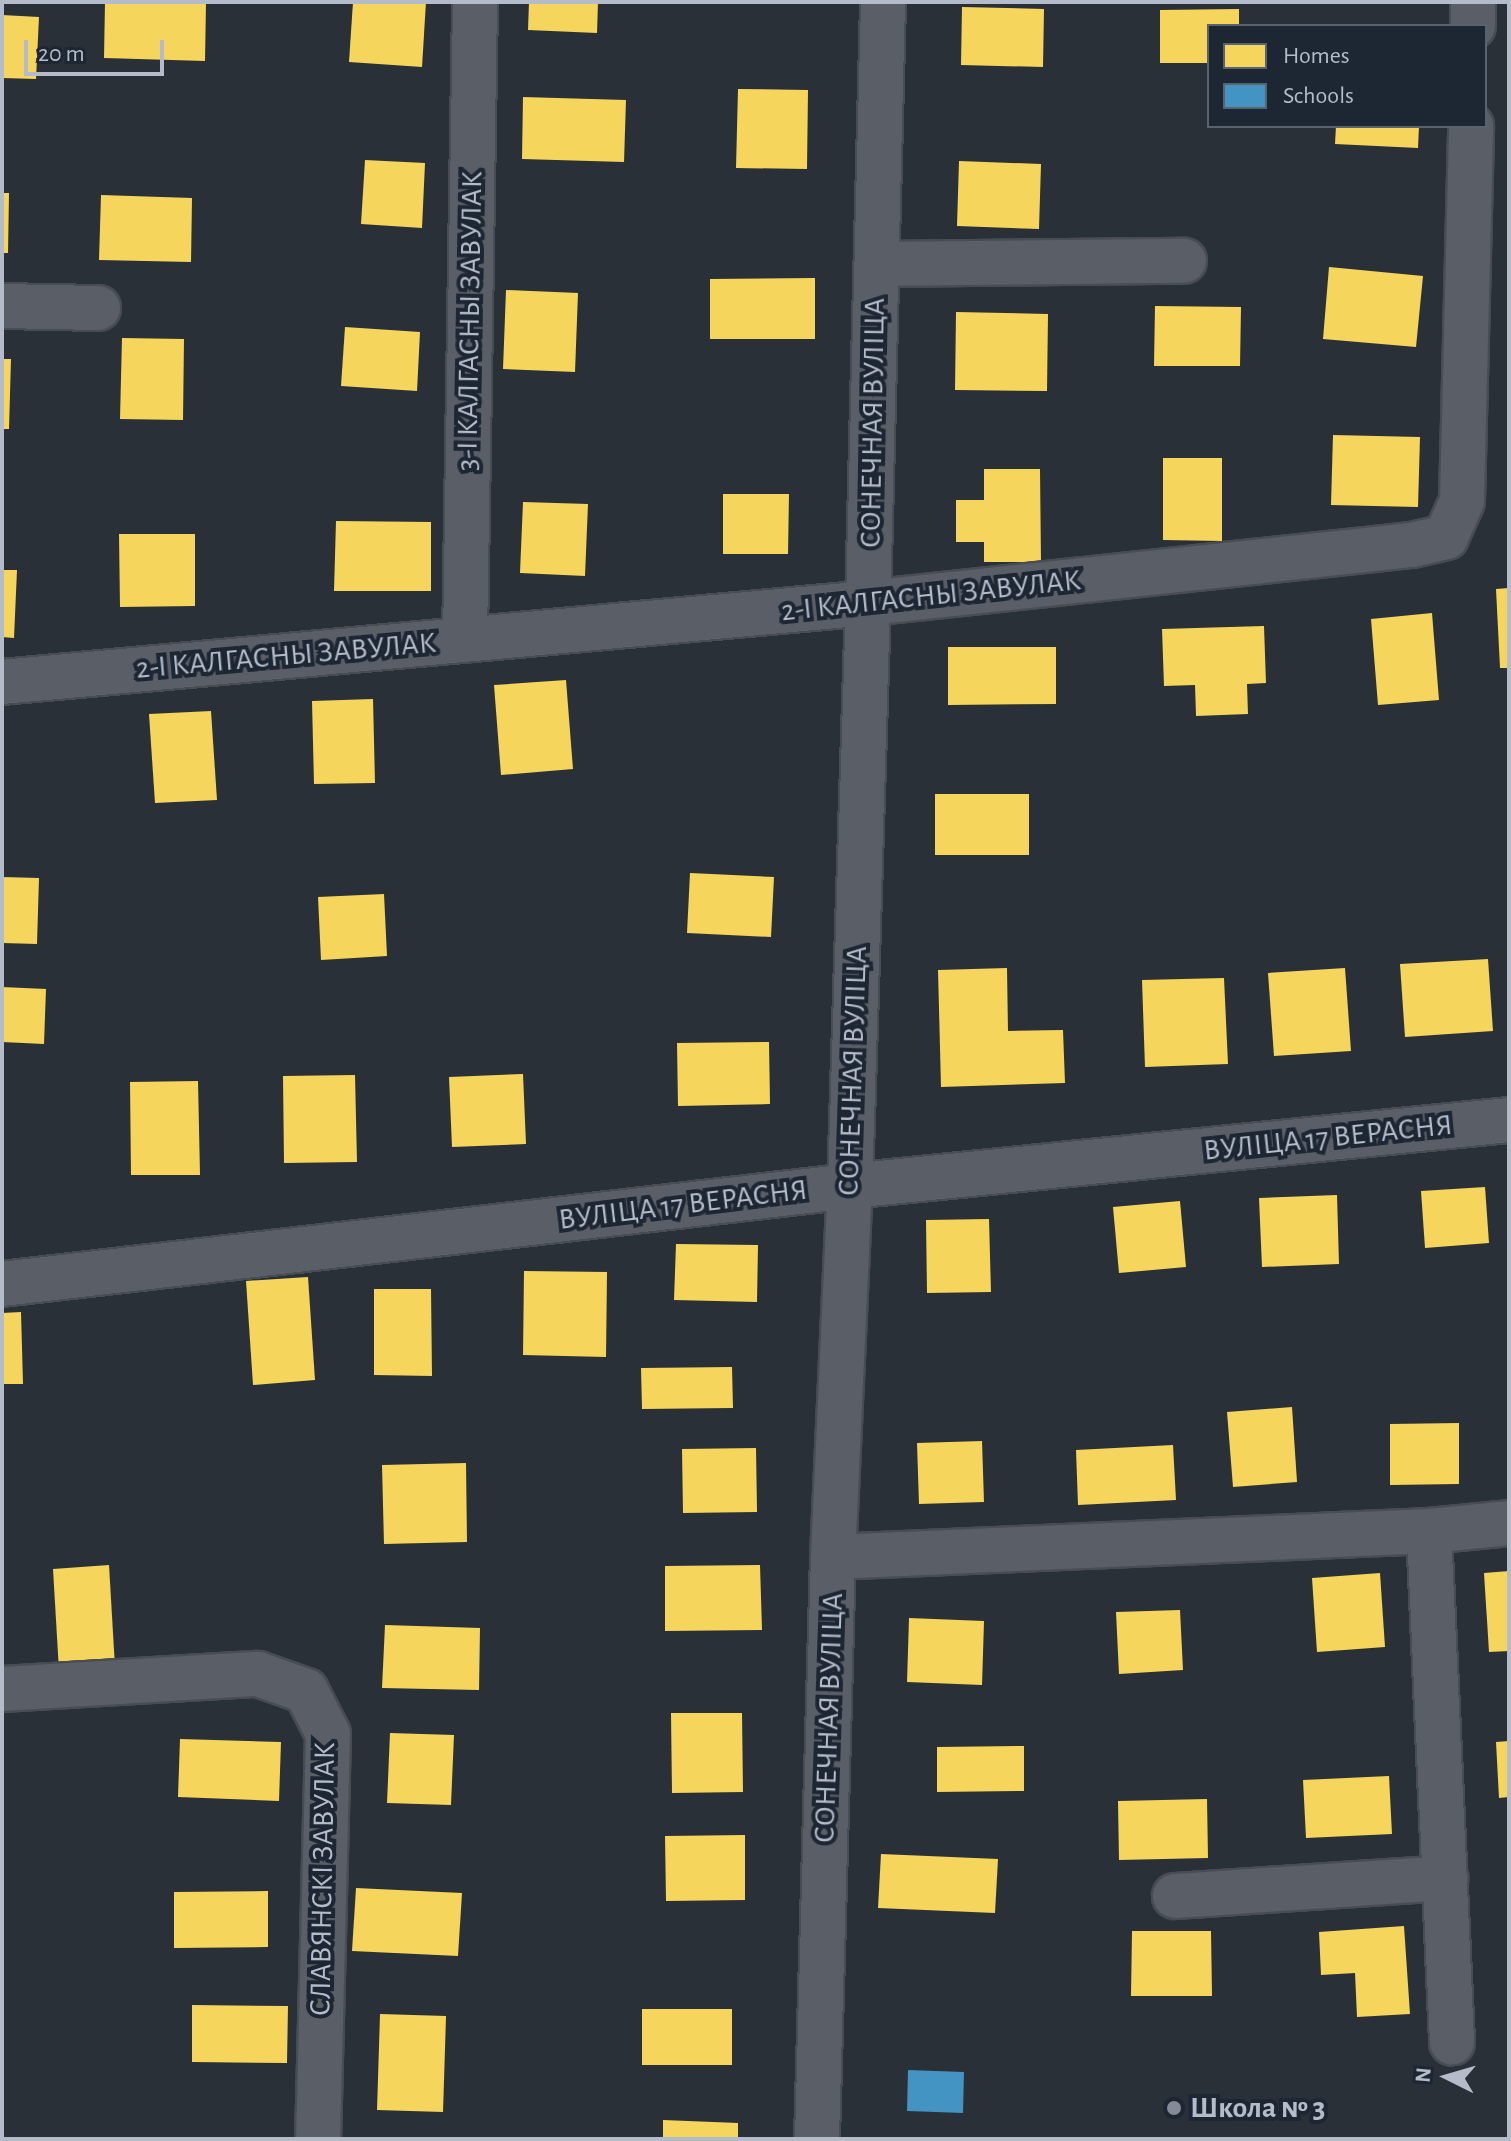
<!DOCTYPE html>
<meta charset="utf-8">
<style>
body{margin:0}
#map{position:relative;width:1511px;height:2141px;overflow:hidden;background:#2a3038;font-family:"Alegreya Sans",sans-serif}
div>[style]{position:absolute}
.homes>*{inset:0;background:#f6d55c}
.schools>*{inset:0;background:#4393c3}
.roads{filter:drop-shadow(2px 0 #484c53) drop-shadow(-2px 0 #484c53) drop-shadow(0 2px #484c53) drop-shadow(0 -2px #484c53)}
.minor>*{height:44px;margin:-22px;padding:0 22px;transform-origin:22px;border-radius:22px;background:#5a5e66}
.dots>*{width:22px;height:22px;translate:-50% -50%;box-sizing:border-box;border:4px solid #1d2633;border-radius:50%}
span{translate:-50% -50%;white-space:nowrap;text-align:center;line-height:1.15;-webkit-text-stroke:8px #1d2633;paint-order:stroke}
.street-label{font-size:30px;color:#b4bcc9}
.poi-label{font-size:30px;color:#b4bcc9;font-weight:700}
.left{translate:0 -50%;text-align:left}
.frame{position:absolute;inset:0;border:4px solid #b4bcc9;pointer-events:none}
.legend{position:absolute;left:1207px;top:24px;width:280px;height:104px;box-sizing:border-box;background:#1d2633;border:2px solid #59626f;margin:0;padding:10px 14px;list-style:none;font-size:24px;color:#b4bcc9}
.legend li{display:flex;align-items:center;gap:16px;height:40px}
.legend b{width:40px;border:2px solid #59626f}
.north{position:absolute;left:1407px;top:2037px;width:80px;height:80px;-webkit-text-stroke:6px #1d2633;paint-order:stroke;rotate:275deg;font-size:22px;font-weight:700;line-height:32px;text-align:center;color:#b4bcc9}
.north::after{content:'';display:block;margin:auto;width:28px;height:36px;background:#b4bcc9;clip-path:polygon(50% 0,100% 100%,50% 72%,0 100%)}
.scale{position:absolute;left:24px;top:40px;width:140px;height:36px;box-sizing:border-box;border:4px solid #b4bcc9;border-top:0;padding-left:10px;font-size:24px;line-height:28px;white-space:nowrap;color:#b4bcc9;-webkit-text-stroke:6px #1d2633;paint-order:stroke}
</style>
<div id="map">
<div class="homes">
<i style="clip-path:polygon(105px 2px,206px 2px,205px 61px,104px 58px)"></i>
<i style="clip-path:polygon(353px 2px,426px 2px,422px 67px,349px 62px)"></i>
<i style="clip-path:polygon(529px 2px,598px 2px,597px 33px,528px 30px)"></i>
<i style="clip-path:polygon(962px 7px,1044px 9px,1043px 67px,961px 65px)"></i>
<i style="clip-path:polygon(1239px 9px,1239px 26px,1209px 26px,1209px 63px,1160px 63px,1160px 10px)"></i>
<i style="clip-path:polygon(2px 15px,39px 17px,36px 79px,2px 78px)"></i>
<i style="clip-path:polygon(738px 89px,808px 90px,807px 169px,736px 168px)"></i>
<i style="clip-path:polygon(523px 97px,626px 100px,624px 162px,522px 159px)"></i>
<i style="clip-path:polygon(1336px 126px,1419px 126px,1418px 148px,1335px 144px)"></i>
<i style="clip-path:polygon(365px 160px,425px 163px,422px 228px,361px 224px)"></i>
<i style="clip-path:polygon(959px 161px,1041px 164px,1039px 229px,957px 226px)"></i>
<i style="clip-path:polygon(2px 193px,9px 193px,8px 253px,2px 253px)"></i>
<i style="clip-path:polygon(101px 195px,192px 198px,191px 262px,99px 260px)"></i>
<i style="clip-path:polygon(1329px 267px,1423px 276px,1416px 347px,1323px 339px)"></i>
<i style="clip-path:polygon(815px 278px,815px 339px,710px 339px,710px 279px)"></i>
<i style="clip-path:polygon(506px 290px,578px 293px,575px 372px,503px 369px)"></i>
<i style="clip-path:polygon(1155px 306px,1241px 307px,1240px 366px,1154px 366px)"></i>
<i style="clip-path:polygon(956px 312px,1048px 314px,1047px 391px,955px 390px)"></i>
<i style="clip-path:polygon(345px 327px,420px 332px,417px 391px,341px 386px)"></i>
<i style="clip-path:polygon(122px 338px,184px 339px,183px 420px,120px 419px)"></i>
<i style="clip-path:polygon(2px 359px,11px 359px,9px 429px,2px 429px)"></i>
<i style="clip-path:polygon(1333px 435px,1420px 437px,1418px 507px,1331px 505px)"></i>
<i style="clip-path:polygon(1163px 458px,1222px 458px,1222px 541px,1163px 540px)"></i>
<i style="clip-path:polygon(984px 469px,1040px 469px,1041px 562px,984px 562px,984px 542px,956px 542px,956px 500px,984px 500px)"></i>
<i style="clip-path:polygon(723px 494px,789px 494px,788px 554px,723px 554px)"></i>
<i style="clip-path:polygon(523px 502px,588px 504px,585px 576px,520px 573px)"></i>
<i style="clip-path:polygon(336px 521px,431px 522px,431px 591px,334px 591px)"></i>
<i style="clip-path:polygon(119px 534px,195px 534px,195px 606px,120px 607px)"></i>
<i style="clip-path:polygon(2px 570px,17px 570px,14px 638px,2px 637px)"></i>
<i style="clip-path:polygon(1509px 588px,1509px 668px,1500px 668px,1496px 589px)"></i>
<i style="clip-path:polygon(1432px 613px,1439px 700px,1378px 705px,1371px 619px)"></i>
<i style="clip-path:polygon(1264px 626px,1266px 683px,1247px 684px,1248px 714px,1196px 716px,1195px 685px,1164px 686px,1162px 629px)"></i>
<i style="clip-path:polygon(948px 647px,1056px 647px,1056px 704px,948px 705px)"></i>
<i style="clip-path:polygon(566px 680px,573px 769px,501px 775px,494px 685px)"></i>
<i style="clip-path:polygon(373px 699px,375px 783px,314px 784px,312px 701px)"></i>
<i style="clip-path:polygon(211px 711px,217px 800px,155px 803px,149px 714px)"></i>
<i style="clip-path:polygon(935px 794px,1029px 794px,1029px 855px,935px 855px)"></i>
<i style="clip-path:polygon(690px 873px,774px 877px,771px 937px,687px 933px)"></i>
<i style="clip-path:polygon(2px 877px,39px 878px,37px 944px,2px 943px)"></i>
<i style="clip-path:polygon(384px 894px,387px 956px,321px 960px,318px 897px)"></i>
<i style="clip-path:polygon(1488px 959px,1493px 1031px,1405px 1037px,1400px 964px)"></i>
<i style="clip-path:polygon(1007px 968px,1008px 1031px,1063px 1030px,1065px 1083px,941px 1087px,938px 970px)"></i>
<i style="clip-path:polygon(1345px 968px,1351px 1051px,1274px 1056px,1268px 973px)"></i>
<i style="clip-path:polygon(1224px 978px,1228px 1064px,1145px 1067px,1142px 980px)"></i>
<i style="clip-path:polygon(2px 987px,46px 989px,44px 1044px,2px 1042px)"></i>
<i style="clip-path:polygon(769px 1042px,770px 1104px,678px 1106px,677px 1043px)"></i>
<i style="clip-path:polygon(523px 1074px,526px 1144px,452px 1147px,449px 1077px)"></i>
<i style="clip-path:polygon(355px 1075px,357px 1162px,284px 1163px,283px 1076px)"></i>
<i style="clip-path:polygon(198px 1081px,200px 1175px,131px 1175px,130px 1082px)"></i>
<i style="clip-path:polygon(1485px 1187px,1489px 1243px,1425px 1248px,1421px 1191px)"></i>
<i style="clip-path:polygon(1337px 1195px,1339px 1264px,1262px 1267px,1259px 1198px)"></i>
<i style="clip-path:polygon(1180px 1201px,1186px 1267px,1119px 1273px,1113px 1207px)"></i>
<i style="clip-path:polygon(989px 1219px,991px 1292px,927px 1293px,926px 1220px)"></i>
<i style="clip-path:polygon(676px 1244px,758px 1245px,757px 1302px,674px 1300px)"></i>
<i style="clip-path:polygon(524px 1271px,607px 1272px,606px 1357px,523px 1355px)"></i>
<i style="clip-path:polygon(308px 1277px,315px 1380px,253px 1385px,246px 1281px)"></i>
<i style="clip-path:polygon(374px 1289px,431px 1289px,432px 1376px,374px 1375px)"></i>
<i style="clip-path:polygon(21px 1312px,23px 1384px,2px 1384px,2px 1313px)"></i>
<i style="clip-path:polygon(732px 1367px,733px 1408px,642px 1409px,641px 1368px)"></i>
<i style="clip-path:polygon(1292px 1407px,1297px 1482px,1233px 1487px,1227px 1412px)"></i>
<i style="clip-path:polygon(1459px 1423px,1459px 1484px,1390px 1485px,1390px 1424px)"></i>
<i style="clip-path:polygon(982px 1441px,984px 1502px,919px 1504px,917px 1443px)"></i>
<i style="clip-path:polygon(1173px 1445px,1176px 1500px,1078px 1505px,1076px 1450px)"></i>
<i style="clip-path:polygon(756px 1448px,757px 1512px,683px 1513px,682px 1449px)"></i>
<i style="clip-path:polygon(466px 1463px,467px 1542px,384px 1544px,382px 1465px)"></i>
<i style="clip-path:polygon(109px 1565px,115px 1667px,59px 1671px,53px 1569px)"></i>
<i style="clip-path:polygon(760px 1565px,762px 1630px,665px 1631px,665px 1566px)"></i>
<i style="clip-path:polygon(1509px 1571px,1509px 1651px,1489px 1652px,1484px 1573px)"></i>
<i style="clip-path:polygon(1380px 1573px,1385px 1647px,1317px 1652px,1312px 1578px)"></i>
<i style="clip-path:polygon(1180px 1610px,1183px 1670px,1119px 1674px,1116px 1612px)"></i>
<i style="clip-path:polygon(909px 1618px,984px 1621px,982px 1685px,907px 1682px)"></i>
<i style="clip-path:polygon(385px 1625px,480px 1628px,479px 1690px,382px 1688px)"></i>
<i style="clip-path:polygon(671px 1713px,742px 1713px,743px 1792px,672px 1793px)"></i>
<i style="clip-path:polygon(390px 1733px,454px 1735px,451px 1805px,387px 1803px)"></i>
<i style="clip-path:polygon(180px 1739px,281px 1742px,279px 1801px,178px 1797px)"></i>
<i style="clip-path:polygon(1509px 1741px,1509px 1797px,1499px 1798px,1496px 1742px)"></i>
<i style="clip-path:polygon(1024px 1746px,1024px 1791px,937px 1792px,937px 1747px)"></i>
<i style="clip-path:polygon(1389px 1776px,1392px 1834px,1306px 1838px,1303px 1780px)"></i>
<i style="clip-path:polygon(1207px 1799px,1208px 1858px,1119px 1860px,1118px 1801px)"></i>
<i style="clip-path:polygon(745px 1835px,745px 1900px,666px 1901px,665px 1836px)"></i>
<i style="clip-path:polygon(881px 1854px,998px 1859px,995px 1913px,878px 1908px)"></i>
<i style="clip-path:polygon(356px 1888px,462px 1893px,458px 1956px,352px 1951px)"></i>
<i style="clip-path:polygon(268px 1891px,268px 1947px,174px 1948px,174px 1892px)"></i>
<i style="clip-path:polygon(1404px 1926px,1410px 2014px,1357px 2017px,1355px 1973px,1321px 1975px,1319px 1932px)"></i>
<i style="clip-path:polygon(1132px 1931px,1211px 1931px,1212px 1996px,1131px 1996px)"></i>
<i style="clip-path:polygon(192px 2005px,288px 2006px,287px 2063px,192px 2062px)"></i>
<i style="clip-path:polygon(642px 2009px,732px 2009px,732px 2065px,642px 2065px)"></i>
<i style="clip-path:polygon(380px 2014px,446px 2016px,443px 2112px,377px 2110px)"></i>
<i style="clip-path:polygon(663px 2120px,738px 2123px,738px 2139px,663px 2139px)"></i>
</div>
<div class="schools">
<i style="clip-path:polygon(908px 2070px,964px 2072px,963px 2113px,907px 2111px)"></i>
</div>
<div class="roads">
<div class="minor">
<i style="left:1473px;top:26px;width:24px;rotate:-90deg"></i>
<i style="left:877px;top:264px;width:307px;rotate:-0.6deg"></i>
<i style="left:2px;top:306px;width:96px;rotate:1.2deg"></i>
<i style="left:465px;top:640px;width:638px;rotate:-89.1deg"></i>
<i style="left:2px;top:682px;width:870px;rotate:-5.21deg"></i>
<i style="left:868px;top:603px;width:547px;rotate:-6.09deg"></i>
<i style="left:1412px;top:545px;width:35px;rotate:-13deg"></i>
<i style="left:1446px;top:537px;width:39px;rotate:-66deg"></i>
<i style="left:1462px;top:501px;width:375px;rotate:-88.6deg"></i>
<i style="left:2px;top:1284px;width:854px;rotate:-6.59deg"></i>
<i style="left:850px;top:1186px;width:662px;rotate:-5.72deg"></i>
<i style="left:1429px;top:1531px;width:512px;rotate:87.42deg"></i>
<i style="left:833px;top:1557px;width:597px;rotate:-2.5deg"></i>
<i style="left:1429px;top:1531px;width:80px;rotate:-5.7deg"></i>
<i style="left:2px;top:1689px;width:256px;rotate:-3.4deg"></i>
<i style="left:258px;top:1674px;width:51px;rotate:19.5deg"></i>
<i style="left:306px;top:1691px;width:48px;rotate:62.9deg"></i>
<i style="left:328px;top:1734px;width:405px;rotate:91.4deg"></i>
<i style="left:1175px;top:1896px;width:271px;rotate:-3.8deg"></i>
<i style="left:817px;top:2139px;width:582px;rotate:-88.43deg"></i>
<i style="left:833px;top:1557px;width:371px;rotate:-87.4deg"></i>
<i style="left:850px;top:1186px;width:583px;rotate:-88.23deg"></i>
<i style="left:868px;top:603px;width:601px;rotate:-88.57deg"></i>
</div>
</div>
<div class="dots">
<i style="left:1174px;top:2108px;background:#848b96"></i>
</div>
<div class="street-label">
<span style="left:470px;top:321px;rotate:-89deg">3-І КАЛГАСНЫ ЗАВУЛАК</span>
<span style="left:873px;top:423px;rotate:-89deg">СОНЕЧНАЯ ВУЛІЦА</span>
<span style="left:931px;top:596px;rotate:-6deg">2-І КАЛГАСНЫ ЗАВУЛАК</span>
<span style="left:286px;top:656px;rotate:-5deg">2-І КАЛГАСНЫ ЗАВУЛАК</span>
<span style="left:853px;top:1071px;rotate:-88deg">СОНЕЧНАЯ ВУЛІЦА</span>
<span style="left:1328px;top:1138px;rotate:-6deg">ВУЛІЦА 17 ВЕРАСНЯ</span>
<span style="left:683px;top:1205px;rotate:-7deg">ВУЛІЦА 17 ВЕРАСНЯ</span>
<span style="left:829px;top:1718px;rotate:-88deg">СОНЕЧНАЯ ВУЛІЦА</span>
<span style="left:323px;top:1879px;rotate:-89deg">СЛАВЯНСКІ ЗАВУЛАК</span>
</div>
<div class="poi-label">
<span class="left" style="left:1190px;top:2108px">Школа № 3</span>
</div>
<div class="frame"></div>
<ul class="legend">
<li><b style="height:22px;background:#f6d55c"></b>Homes</li>
<li><b style="height:22px;background:#4393c3"></b>Schools</li>
</ul>
<div class="north">N</div>
<div class="scale">20 m</div>
</div>
